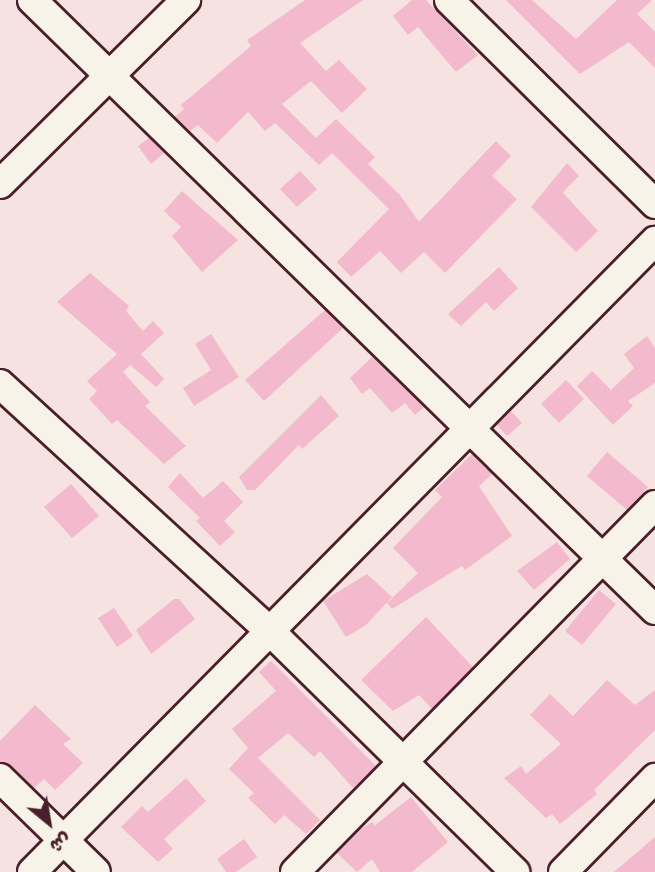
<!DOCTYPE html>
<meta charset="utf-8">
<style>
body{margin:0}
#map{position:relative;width:655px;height:872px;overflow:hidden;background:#f6e2e0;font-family:"Indie Flower","Playpen Sans Arabic",sans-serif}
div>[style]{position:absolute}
.building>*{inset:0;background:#f3bacd}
.roads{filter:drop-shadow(2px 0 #4a1f2b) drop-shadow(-2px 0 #4a1f2b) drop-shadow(0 2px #4a1f2b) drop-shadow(0 -2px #4a1f2b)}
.minor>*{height:28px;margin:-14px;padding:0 14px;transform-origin:14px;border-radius:14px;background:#f7f3e8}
span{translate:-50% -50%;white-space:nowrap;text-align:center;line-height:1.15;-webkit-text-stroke:5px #f7f3e8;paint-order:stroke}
.north{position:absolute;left:14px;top:788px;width:70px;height:70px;-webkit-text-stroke:5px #f7f3e8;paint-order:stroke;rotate:150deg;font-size:19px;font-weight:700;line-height:28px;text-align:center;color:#4a1f2b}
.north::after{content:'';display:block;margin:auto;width:24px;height:32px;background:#4a1f2b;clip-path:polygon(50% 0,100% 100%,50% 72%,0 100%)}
</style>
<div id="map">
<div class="building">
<i style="clip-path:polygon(305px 0,363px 0,300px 43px,326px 71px,339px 60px,367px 89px,342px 113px,311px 81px,282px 104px,316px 138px,336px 119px,375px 157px,368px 164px,400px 195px,419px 222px,496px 141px,511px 156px,492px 176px,517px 199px,445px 273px,424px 252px,401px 273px,380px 251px,351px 277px,337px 262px,389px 209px,332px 153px,319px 165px,275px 123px,265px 131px,248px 112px,217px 143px,198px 125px,190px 131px,175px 117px,184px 109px,181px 105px,251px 46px,247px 40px)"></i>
<i style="clip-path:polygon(412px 0,426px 0,478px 55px,456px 72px,418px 27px,408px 35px,393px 16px)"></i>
<i style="clip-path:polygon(506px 0,532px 0,576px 39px,617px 0,652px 0,637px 14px,655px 32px,655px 68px,629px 42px,580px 74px)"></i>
<i style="clip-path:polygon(149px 138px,164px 153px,151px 164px,138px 146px)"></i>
<i style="clip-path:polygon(567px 163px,579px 176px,563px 192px,556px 185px,598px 231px,576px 252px,531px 207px)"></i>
<i style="clip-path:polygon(300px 171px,317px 189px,297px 207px,280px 189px)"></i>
<i style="clip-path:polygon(182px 191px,238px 240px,202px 272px,172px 236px,181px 227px,164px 211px)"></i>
<i style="clip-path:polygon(499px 267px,518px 288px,494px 311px,486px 302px,461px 326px,448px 314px)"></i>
<i style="clip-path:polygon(90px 273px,129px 306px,126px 311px,143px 331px,153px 321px,164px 333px,141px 354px,164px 379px,156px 387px,130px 365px,123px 372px,150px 402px,145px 406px,186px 446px,164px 464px,117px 420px,112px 424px,89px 399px,97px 391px,87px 381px,117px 354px,57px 302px)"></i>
<i style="clip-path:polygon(325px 310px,343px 328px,264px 401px,245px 380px)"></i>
<i style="clip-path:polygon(211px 334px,239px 377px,194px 406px,183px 388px,211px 370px,195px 344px)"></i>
<i style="clip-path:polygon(647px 336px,655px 348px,655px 383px,628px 401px,633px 406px,613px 425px,577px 386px,592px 371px,611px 390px,634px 368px,624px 354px)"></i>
<i style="clip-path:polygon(372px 357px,424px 407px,415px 415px,405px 403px,392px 413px,370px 388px,362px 394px,350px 378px)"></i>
<i style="clip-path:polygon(566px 380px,584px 399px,559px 423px,541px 404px)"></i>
<i style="clip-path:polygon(321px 395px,339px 416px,302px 449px,299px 445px,255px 490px,247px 490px,239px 477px)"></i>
<i style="clip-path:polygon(511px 411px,522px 423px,507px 436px,497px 425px)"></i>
<i style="clip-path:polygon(607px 452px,648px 487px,627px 510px,587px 476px)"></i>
<i style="clip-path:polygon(472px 454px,492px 474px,479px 486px,512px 536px,465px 570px,462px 566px,392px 609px,387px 603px,418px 573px,393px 548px,442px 497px,435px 490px)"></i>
<i style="clip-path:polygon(180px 473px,203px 498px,223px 481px,243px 502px,224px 521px,235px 532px,220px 546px,196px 521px,200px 518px,168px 487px)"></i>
<i style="clip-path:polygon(71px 484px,99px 516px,72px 538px,44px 507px)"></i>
<i style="clip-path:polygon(557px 542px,570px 559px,534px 590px,517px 571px)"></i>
<i style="clip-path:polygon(367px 574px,392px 597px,366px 625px,346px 637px,323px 601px)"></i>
<i style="clip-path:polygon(599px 590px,616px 604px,582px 645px,565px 631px)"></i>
<i style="clip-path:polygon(174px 599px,179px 599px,195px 619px,151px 654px,136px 630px)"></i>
<i style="clip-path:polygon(114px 608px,133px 636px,117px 647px,98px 618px)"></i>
<i style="clip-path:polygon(426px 617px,473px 667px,432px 709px,419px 695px,393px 711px,361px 680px)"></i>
<i style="clip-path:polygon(271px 661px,376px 766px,353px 788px,320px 751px,314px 757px,288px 733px,258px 758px,320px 820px,306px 834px,284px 815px,275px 824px,248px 798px,254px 793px,229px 769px,248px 748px,232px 729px,276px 691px,259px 672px)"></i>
<i style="clip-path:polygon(607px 680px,635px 705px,655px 690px,655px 730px,594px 790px,597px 794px,560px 824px,552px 814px,546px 818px,504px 778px,521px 766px,526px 774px,561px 744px,530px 715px,550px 694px,573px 716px)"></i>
<i style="clip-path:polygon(35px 705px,71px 739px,63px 744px,83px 763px,55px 790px,44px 779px,34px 788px,12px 766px,0 762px,0 741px)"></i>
<i style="clip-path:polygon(186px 778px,206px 801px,164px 839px,173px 849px,158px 862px,121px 827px,142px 806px,148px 812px)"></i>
<i style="clip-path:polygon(411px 797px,448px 842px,412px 872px,380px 872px,372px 859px,357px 872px,337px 853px,358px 831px,372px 822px,375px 825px)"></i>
<i style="clip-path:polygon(655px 837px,655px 872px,614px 872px)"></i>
<i style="clip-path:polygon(244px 839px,257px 857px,236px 872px,226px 872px,217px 859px)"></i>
</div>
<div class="roads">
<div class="minor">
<i style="left:32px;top:0;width:872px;rotate:44.4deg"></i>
<i style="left:449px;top:0;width:290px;rotate:44.7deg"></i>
<i style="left:0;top:184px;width:262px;rotate:-44.7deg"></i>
<i style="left:0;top:384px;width:366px;rotate:42.5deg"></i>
<i style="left:270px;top:631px;width:344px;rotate:44.5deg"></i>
<i style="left:0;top:778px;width:134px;rotate:44.4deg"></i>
<i style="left:32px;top:872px;width:887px;rotate:-45.37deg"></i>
<i style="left:295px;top:872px;width:514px;rotate:-45.55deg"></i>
<i style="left:563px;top:872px;width:132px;rotate:-45.6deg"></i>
</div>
</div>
<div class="north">ش</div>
</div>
